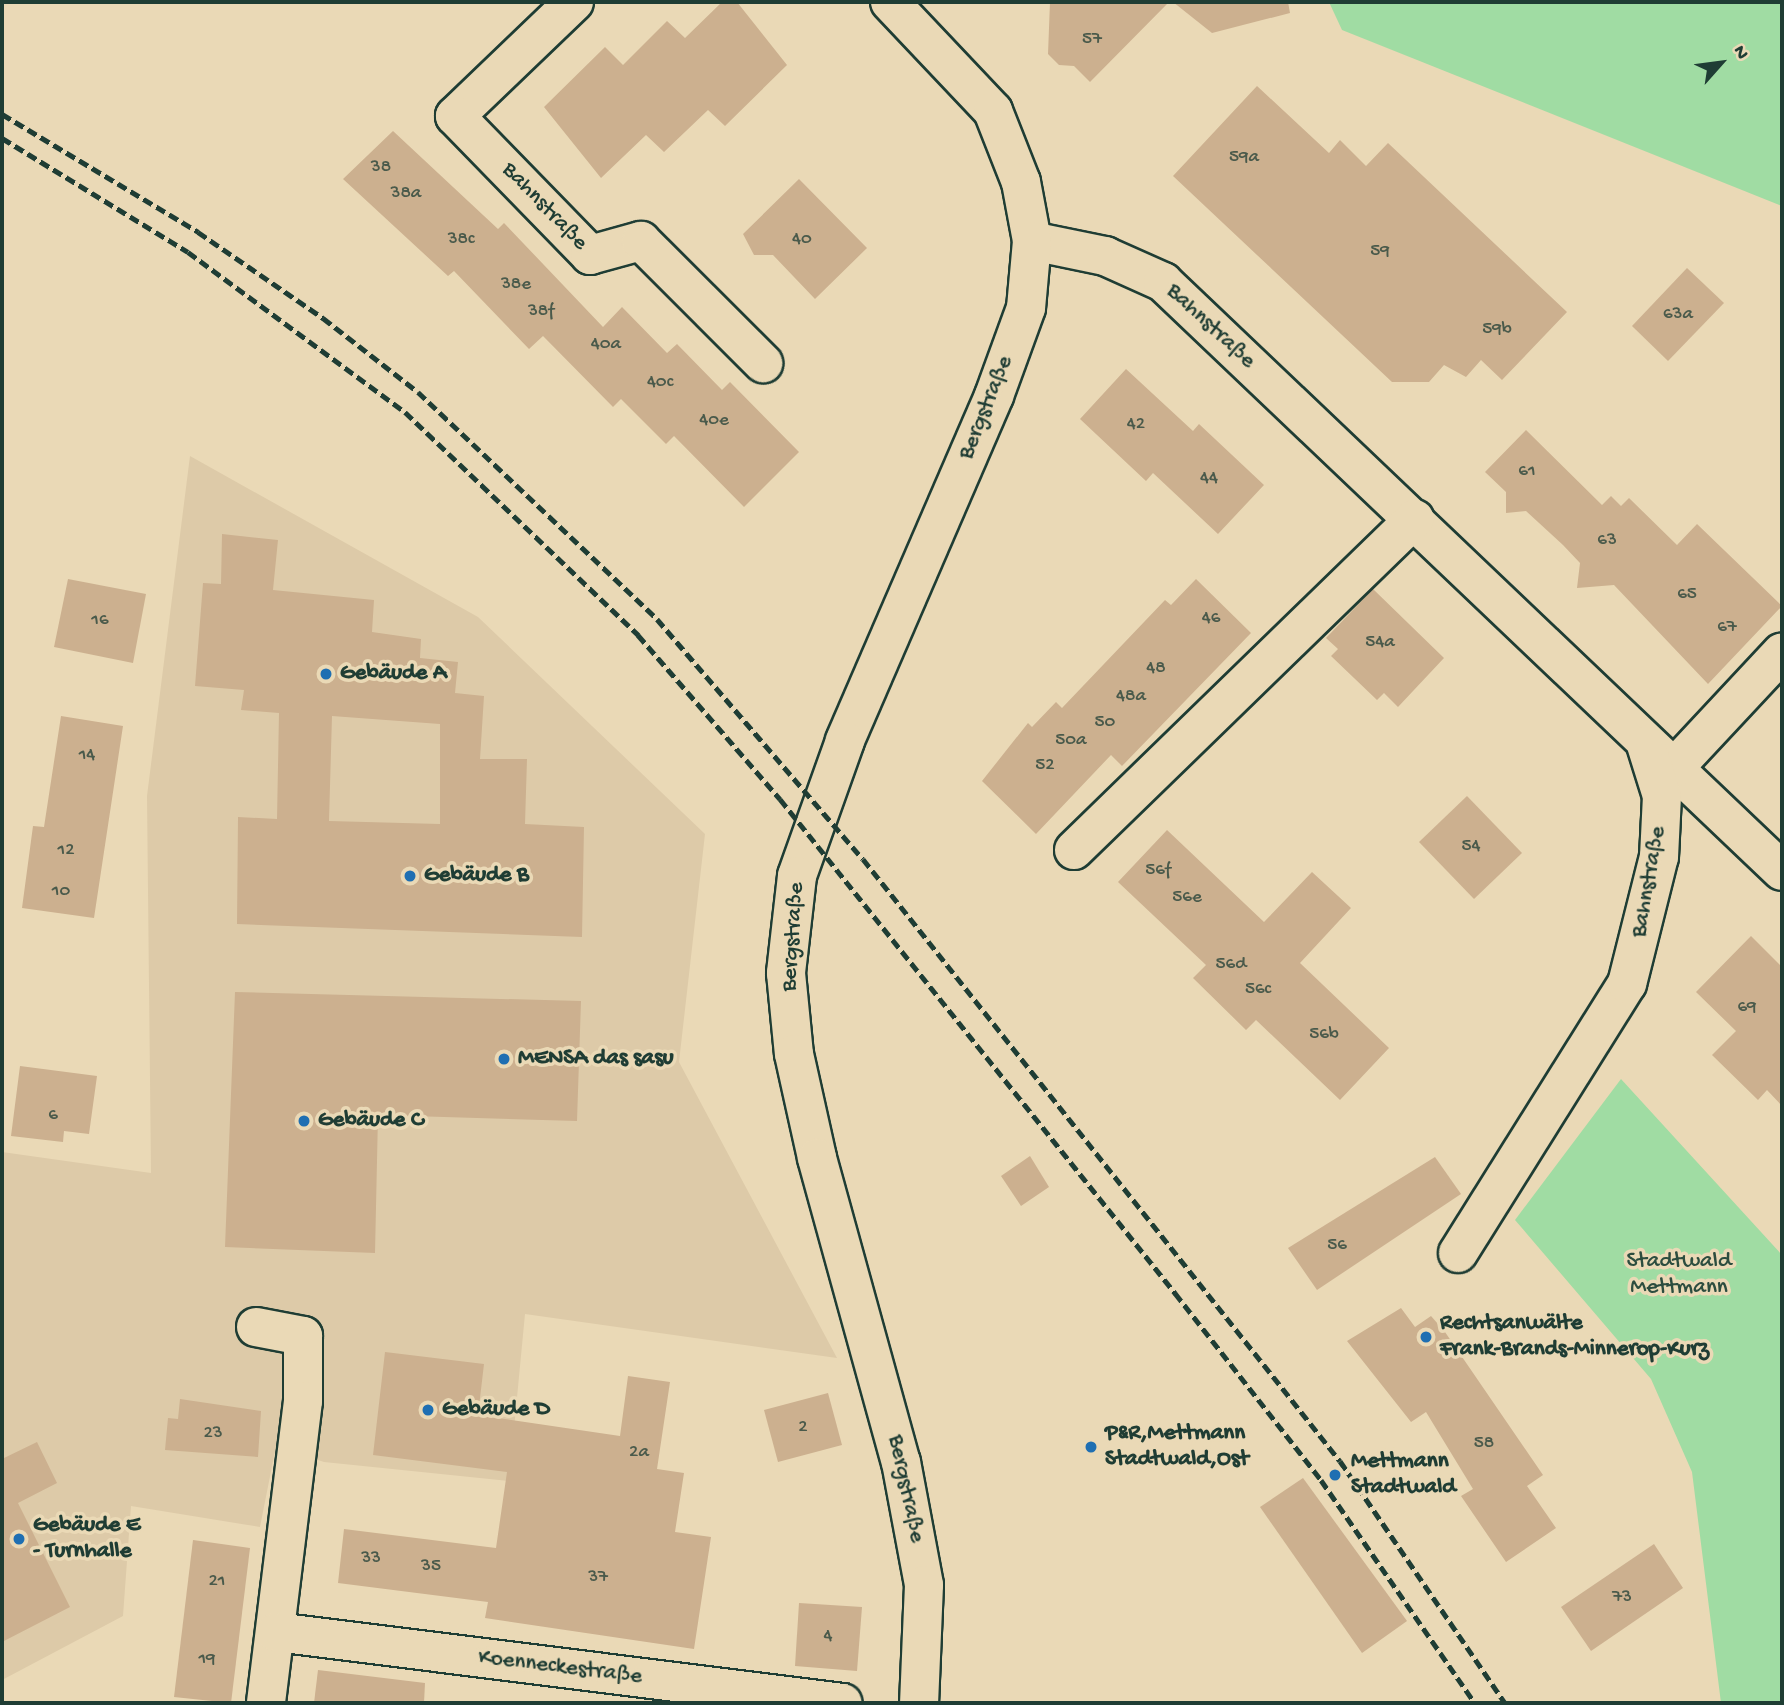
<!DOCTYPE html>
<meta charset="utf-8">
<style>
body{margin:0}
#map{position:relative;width:1784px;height:1705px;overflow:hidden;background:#ead9b6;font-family:"Gochi Hand",sans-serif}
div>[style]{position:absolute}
.built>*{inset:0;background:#ddcaa8}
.green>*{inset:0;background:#a0dca3}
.building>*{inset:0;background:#ccb08f}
.roads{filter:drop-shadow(2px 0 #1f3d34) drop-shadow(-2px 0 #1f3d34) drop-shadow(0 2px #1f3d34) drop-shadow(0 -2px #1f3d34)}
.street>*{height:38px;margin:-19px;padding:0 19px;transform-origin:19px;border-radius:19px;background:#ead9b6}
.secondary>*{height:38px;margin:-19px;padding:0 19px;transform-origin:19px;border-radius:19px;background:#ead9b6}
.rail>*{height:5px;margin-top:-2.5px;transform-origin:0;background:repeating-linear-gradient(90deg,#1f3d34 0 10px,transparent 0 15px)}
.dots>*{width:19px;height:19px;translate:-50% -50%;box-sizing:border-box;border:4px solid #ead9b6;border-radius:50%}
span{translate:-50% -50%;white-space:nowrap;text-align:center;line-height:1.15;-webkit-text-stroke:7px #ead9b6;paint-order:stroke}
.number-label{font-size:19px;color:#4a5a4b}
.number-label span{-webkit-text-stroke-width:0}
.street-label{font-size:23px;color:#1f3d34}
.poi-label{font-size:23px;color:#1f3d34;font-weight:700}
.left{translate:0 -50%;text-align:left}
.park-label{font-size:23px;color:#2c4d3f}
.frame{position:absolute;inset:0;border:4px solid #1f3d34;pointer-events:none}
.north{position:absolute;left:1686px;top:28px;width:70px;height:70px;-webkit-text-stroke:5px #ead9b6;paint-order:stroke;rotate:62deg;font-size:19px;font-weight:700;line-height:28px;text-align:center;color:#1f3d34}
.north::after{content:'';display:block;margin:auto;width:24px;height:32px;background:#1f3d34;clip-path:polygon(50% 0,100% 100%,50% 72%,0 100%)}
</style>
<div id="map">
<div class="built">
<i style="clip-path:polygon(190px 456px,478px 617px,705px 834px,679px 1062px,837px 1358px,525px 1314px,509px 1481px,324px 1462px,276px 1446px,260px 1527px,131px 1506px,123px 1616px,2px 1680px,2px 1152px,151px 1173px,147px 796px)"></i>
</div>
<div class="green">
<i style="clip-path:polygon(1329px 2px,1782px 2px,1782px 206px,1342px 30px)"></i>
<i style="clip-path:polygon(1621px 1079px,1782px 1255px,1782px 1703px,1721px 1703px,1692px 1472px,1651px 1379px,1515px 1220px)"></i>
</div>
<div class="building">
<i style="clip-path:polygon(722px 2px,737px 2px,787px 65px,725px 126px,708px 110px,664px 152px,646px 135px,601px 178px,544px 107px,605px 47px,623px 65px,667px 21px,685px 38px)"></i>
<i style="clip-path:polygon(1050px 2px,1169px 2px,1090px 82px,1074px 66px,1059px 65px,1048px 54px)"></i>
<i style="clip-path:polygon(1173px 2px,1288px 2px,1290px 13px,1212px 33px)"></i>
<i style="clip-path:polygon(1257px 86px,1329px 153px,1340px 140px,1366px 166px,1388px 143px,1567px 312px,1502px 380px,1481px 360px,1466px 377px,1444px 365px,1429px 382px,1392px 382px,1173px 176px)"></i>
<i style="clip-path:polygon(393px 131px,498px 229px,504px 223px,603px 327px,622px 307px,667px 353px,677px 344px,722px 390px,730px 382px,799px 452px,744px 507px,674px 436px,666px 444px,621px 399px,613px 407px,543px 336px,529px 349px,454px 271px,448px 276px,343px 179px)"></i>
<i style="clip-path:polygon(799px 179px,867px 248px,815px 299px,773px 255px,754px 255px,743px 234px)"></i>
<i style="clip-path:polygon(1687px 268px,1724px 303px,1668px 361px,1632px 326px)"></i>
<i style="clip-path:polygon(1126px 369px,1193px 431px,1199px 424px,1264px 485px,1218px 534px,1153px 473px,1146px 481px,1080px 419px)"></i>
<i style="clip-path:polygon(1526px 430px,1602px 505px,1611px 496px,1621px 506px,1629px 498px,1677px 545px,1697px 524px,1782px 606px,1708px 684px,1614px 585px,1577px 588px,1580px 563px,1563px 545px,1526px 511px,1506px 513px,1506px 492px,1485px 472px)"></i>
<i style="clip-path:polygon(evenodd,222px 534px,278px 540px,273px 590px,374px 600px,372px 632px,421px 639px,420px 658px,458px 662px,455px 693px,484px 696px,480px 759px,527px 759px,525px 824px,584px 827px,582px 937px,237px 924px,238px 817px,277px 819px,279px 713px,241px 710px,244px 690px,195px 686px,203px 583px,221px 584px,222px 534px,332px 716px,440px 724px,440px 824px,329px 821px,332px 716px)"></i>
<i style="clip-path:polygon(68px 579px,146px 594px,133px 663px,54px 647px)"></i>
<i style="clip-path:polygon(1196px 579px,1251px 633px,1122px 766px,1111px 755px,1036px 834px,982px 781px,1028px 723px,1032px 727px,1056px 702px,1062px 708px,1165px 600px,1171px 605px)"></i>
<i style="clip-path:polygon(1373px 589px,1444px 658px,1398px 707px,1384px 693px,1377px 700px,1331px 656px,1338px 649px,1326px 638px)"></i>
<i style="clip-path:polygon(61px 716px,123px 726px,94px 918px,22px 908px,33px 826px,44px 827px)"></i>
<i style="clip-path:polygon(1467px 796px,1522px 853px,1474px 899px,1419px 842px)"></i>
<i style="clip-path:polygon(1167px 830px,1264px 922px,1312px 872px,1351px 908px,1300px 963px,1389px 1048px,1340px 1100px,1256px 1020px,1246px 1030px,1193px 978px,1206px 965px,1118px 882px)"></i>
<i style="clip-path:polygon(1751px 936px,1782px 967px,1782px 1106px,1767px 1090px,1758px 1100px,1712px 1055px,1736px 1031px,1696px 992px)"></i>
<i style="clip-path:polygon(235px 992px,581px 1001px,577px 1121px,378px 1115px,375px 1253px,225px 1247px)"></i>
<i style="clip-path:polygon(20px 1066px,97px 1076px,89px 1134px,64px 1131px,63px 1142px,11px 1136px)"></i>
<i style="clip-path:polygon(1030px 1156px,1049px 1187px,1021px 1206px,1001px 1176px)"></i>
<i style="clip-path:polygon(1435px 1157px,1461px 1194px,1317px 1290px,1288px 1248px)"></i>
<i style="clip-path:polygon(1401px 1308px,1415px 1327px,1431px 1316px,1445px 1332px,1543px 1475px,1527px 1486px,1556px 1528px,1506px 1562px,1461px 1496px,1473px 1489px,1426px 1412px,1411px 1422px,1347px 1341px)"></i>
<i style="clip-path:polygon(385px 1352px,484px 1364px,478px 1415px,620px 1436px,628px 1376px,670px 1382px,657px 1469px,684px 1473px,675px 1532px,711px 1537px,694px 1649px,485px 1618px,488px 1602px,338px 1583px,344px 1529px,496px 1548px,507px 1472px,373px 1455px)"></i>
<i style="clip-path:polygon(828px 1393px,842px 1445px,778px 1462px,764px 1410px)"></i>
<i style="clip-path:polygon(180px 1399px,261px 1411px,258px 1457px,165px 1450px,168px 1418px,178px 1419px)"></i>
<i style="clip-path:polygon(37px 1442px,57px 1483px,18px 1503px,70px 1607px,2px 1642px,2px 1459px)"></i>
<i style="clip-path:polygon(1303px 1478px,1407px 1621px,1362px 1653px,1260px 1507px)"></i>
<i style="clip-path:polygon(193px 1540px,250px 1548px,231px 1703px,174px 1697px)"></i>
<i style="clip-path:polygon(1654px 1544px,1683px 1588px,1591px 1651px,1561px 1607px)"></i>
<i style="clip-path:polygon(799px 1603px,862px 1607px,857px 1671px,795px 1666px)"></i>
<i style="clip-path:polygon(318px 1670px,425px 1683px,424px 1703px,314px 1703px)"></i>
</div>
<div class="roads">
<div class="street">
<i style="left:574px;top:2px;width:165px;rotate:136.2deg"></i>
<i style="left:455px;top:116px;width:194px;rotate:45.8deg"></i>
<i style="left:590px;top:255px;width:53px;rotate:-15.4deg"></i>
<i style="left:641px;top:241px;width:173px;rotate:45deg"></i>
<i style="left:1032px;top:241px;width:75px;rotate:11.6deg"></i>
<i style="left:1105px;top:256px;width:64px;rotate:24.1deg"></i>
<i style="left:1163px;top:282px;width:854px;rotate:43.58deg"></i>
<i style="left:1674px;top:768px;width:158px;rotate:-47deg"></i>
<i style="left:1074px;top:850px;width:475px;rotate:-44.2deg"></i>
<i style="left:1458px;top:1253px;width:318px;rotate:-57.9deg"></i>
<i style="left:1627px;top:984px;width:131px;rotate:-75.9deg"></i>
<i style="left:1659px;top:857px;width:61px;rotate:-87.2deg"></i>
<i style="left:1662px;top:796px;width:53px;rotate:-107.4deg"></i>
<i style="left:256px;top:1327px;width:48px;rotate:10.8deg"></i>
<i style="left:303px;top:1336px;width:65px;rotate:90deg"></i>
<i style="left:303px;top:1401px;width:304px;rotate:97deg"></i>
<i style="left:276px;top:1632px;width:571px;rotate:7.14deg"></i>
</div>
<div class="secondary">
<i style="left:890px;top:2px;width:150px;rotate:46.6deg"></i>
<i style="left:993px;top:111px;width:76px;rotate:68.5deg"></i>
<i style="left:1021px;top:182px;width:60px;rotate:79.4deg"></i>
<i style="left:1032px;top:241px;width:67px;rotate:95.1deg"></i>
<i style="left:1026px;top:308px;width:94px;rotate:110deg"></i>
<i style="left:994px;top:396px;width:376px;rotate:113.4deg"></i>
<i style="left:845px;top:741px;width:143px;rotate:109.6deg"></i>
<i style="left:797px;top:876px;width:98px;rotate:96.5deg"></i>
<i style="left:786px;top:973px;width:81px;rotate:84.4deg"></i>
<i style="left:794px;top:1054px;width:107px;rotate:77.5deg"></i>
<i style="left:817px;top:1158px;width:315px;rotate:74.6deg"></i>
<i style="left:901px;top:1462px;width:125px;rotate:79.4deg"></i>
<i style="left:924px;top:1585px;width:118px;rotate:92.4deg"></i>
</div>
</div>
<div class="rail">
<i style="left:2px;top:114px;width:229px;rotate:31deg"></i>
<i style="left:198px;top:232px;width:152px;rotate:34.5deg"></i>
<i style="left:323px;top:318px;width:120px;rotate:37.9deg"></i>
<i style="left:418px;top:392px;width:330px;rotate:43.5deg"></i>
<i style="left:657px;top:619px;width:316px;rotate:49.4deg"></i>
<i style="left:863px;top:859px;width:768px;rotate:51.61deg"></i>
<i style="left:1340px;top:1461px;width:293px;rotate:55.7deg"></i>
<i style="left:2px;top:138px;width:218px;rotate:31.5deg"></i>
<i style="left:188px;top:252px;width:270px;rotate:36.4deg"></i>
<i style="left:405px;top:412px;width:323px;rotate:43.7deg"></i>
<i style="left:638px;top:635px;width:217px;rotate:49.1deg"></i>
<i style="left:780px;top:799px;width:633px;rotate:51.35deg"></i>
<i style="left:1175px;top:1293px;width:237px;rotate:52deg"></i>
<i style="left:1321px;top:1480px;width:271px;rotate:55.4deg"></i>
</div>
<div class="dots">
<i style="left:326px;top:674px;background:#1f6fb2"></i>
<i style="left:410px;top:876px;background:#1f6fb2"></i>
<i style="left:504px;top:1059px;background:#1f6fb2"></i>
<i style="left:304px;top:1121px;background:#1f6fb2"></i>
<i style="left:1426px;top:1337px;background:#1f6fb2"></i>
<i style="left:428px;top:1410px;background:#1f6fb2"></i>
<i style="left:1091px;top:1447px;background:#1f6fb2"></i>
<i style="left:1335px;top:1475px;background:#1f6fb2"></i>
<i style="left:19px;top:1539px;background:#1f6fb2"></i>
</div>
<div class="number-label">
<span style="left:1092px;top:40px">57</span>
<span style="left:1244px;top:158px">59a</span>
<span style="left:381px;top:168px">38</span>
<span style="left:406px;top:194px">38a</span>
<span style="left:461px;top:240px">38c</span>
<span style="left:802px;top:240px">40</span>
<span style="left:1380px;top:252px">59</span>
<span style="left:516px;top:285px">38e</span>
<span style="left:541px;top:312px">38f</span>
<span style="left:1678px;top:315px">63a</span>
<span style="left:1497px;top:330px">59b</span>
<span style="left:606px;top:345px">40a</span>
<span style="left:660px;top:383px">40c</span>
<span style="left:714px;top:421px">40e</span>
<span style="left:1136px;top:425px">42</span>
<span style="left:1527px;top:472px">61</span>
<span style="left:1209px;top:479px">44</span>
<span style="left:1607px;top:541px">63</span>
<span style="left:1687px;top:595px">65</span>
<span style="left:1211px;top:619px">46</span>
<span style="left:100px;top:621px">16</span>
<span style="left:1727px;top:628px">67</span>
<span style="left:1380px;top:643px">54a</span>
<span style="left:1156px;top:669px">48</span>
<span style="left:1131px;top:697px">48a</span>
<span style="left:1105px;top:723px">50</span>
<span style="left:1071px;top:741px">50a</span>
<span style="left:87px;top:756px">14</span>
<span style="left:1045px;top:766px">52</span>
<span style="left:1471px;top:847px">54</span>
<span style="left:66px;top:851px">12</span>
<span style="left:1158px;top:871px">56f</span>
<span style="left:61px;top:892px">10</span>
<span style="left:1187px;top:898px">56e</span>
<span style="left:1231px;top:965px">56d</span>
<span style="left:1258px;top:990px">56c</span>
<span style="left:1747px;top:1008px">69</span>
<span style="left:1324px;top:1035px">56b</span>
<span style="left:53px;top:1116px">6</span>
<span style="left:1337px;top:1246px">56</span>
<span style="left:803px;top:1428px">2</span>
<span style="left:213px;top:1434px">23</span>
<span style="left:1484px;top:1444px">58</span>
<span style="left:639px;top:1453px">2a</span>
<span style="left:371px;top:1559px">33</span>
<span style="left:431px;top:1567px">35</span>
<span style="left:598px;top:1578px">37</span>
<span style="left:217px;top:1582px">21</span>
<span style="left:1622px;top:1598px">73</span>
<span style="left:828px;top:1637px">4</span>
<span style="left:207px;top:1660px">19</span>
</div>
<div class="street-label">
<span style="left:544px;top:207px;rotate:46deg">Bahnstraße</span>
<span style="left:1210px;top:327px;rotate:43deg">Bahnstraße</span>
<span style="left:987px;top:408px;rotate:-68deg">Bergstraße</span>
<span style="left:1650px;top:882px;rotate:-80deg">Bahnstraße</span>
<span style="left:794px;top:937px;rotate:-86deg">Bergstraße</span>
<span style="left:905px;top:1489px;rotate:78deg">Bergstraße</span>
<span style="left:560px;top:1668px;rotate:7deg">Koenneckestraße</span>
</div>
<div class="poi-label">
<span class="left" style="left:340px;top:674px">Gebäude A</span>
<span class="left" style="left:424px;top:876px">Gebäude B</span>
<span class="left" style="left:518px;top:1059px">MENSA das sasu</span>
<span class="left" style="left:318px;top:1121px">Gebäude C</span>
<span class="left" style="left:1440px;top:1337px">Rechtsanwälte<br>Frank-Brands-Minnerop-Kurz</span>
<span class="left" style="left:442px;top:1410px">Gebäude D</span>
<span class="left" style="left:1105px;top:1447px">P&amp;R,Mettmann<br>Stadtwald,Ost</span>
<span class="left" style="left:1351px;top:1475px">Mettmann<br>Stadtwald</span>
<span class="left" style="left:33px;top:1539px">Gebäude E<br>- Turnhalle</span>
</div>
<div class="park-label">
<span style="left:1679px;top:1275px">Stadtwald<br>Mettmann</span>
</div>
<div class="frame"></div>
<div class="north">N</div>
</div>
